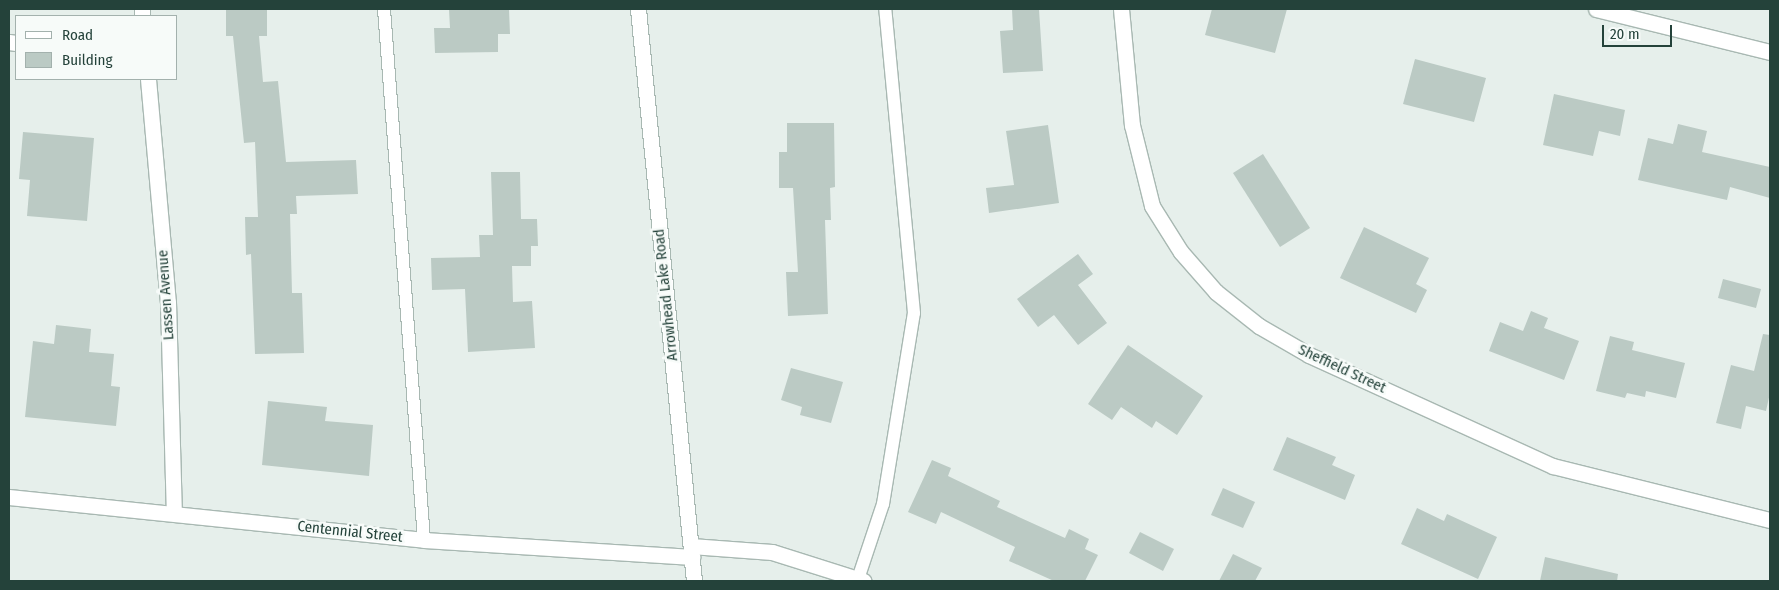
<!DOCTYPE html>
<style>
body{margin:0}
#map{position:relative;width:1779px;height:590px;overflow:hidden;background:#e6efeb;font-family:"Fira Sans Condensed",sans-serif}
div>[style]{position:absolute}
.building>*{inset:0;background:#bbcac4}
.roads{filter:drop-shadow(1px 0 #a8b8b2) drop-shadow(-1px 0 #a8b8b2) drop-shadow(0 1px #a8b8b2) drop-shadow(0 -1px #a8b8b2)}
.lane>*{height:12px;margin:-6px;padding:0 6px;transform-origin:6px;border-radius:6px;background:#fff}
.street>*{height:15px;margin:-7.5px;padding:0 7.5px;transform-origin:7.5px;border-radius:7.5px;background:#fff}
.secondary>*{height:15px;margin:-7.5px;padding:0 7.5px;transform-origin:7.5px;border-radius:7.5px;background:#fff}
span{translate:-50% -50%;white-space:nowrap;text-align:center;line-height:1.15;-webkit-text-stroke:5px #f7fbf9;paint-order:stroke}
.street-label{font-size:15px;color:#24423a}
.frame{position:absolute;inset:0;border:10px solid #24423a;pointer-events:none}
.legend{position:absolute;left:15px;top:15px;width:162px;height:65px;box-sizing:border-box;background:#f7fbf9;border:1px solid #a3b1ad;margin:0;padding:6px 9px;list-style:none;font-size:15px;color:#24423a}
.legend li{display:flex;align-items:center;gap:10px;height:25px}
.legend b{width:25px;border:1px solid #a3b1ad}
.scale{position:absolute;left:1602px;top:25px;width:70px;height:22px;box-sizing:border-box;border:2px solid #24423a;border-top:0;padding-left:6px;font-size:15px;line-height:18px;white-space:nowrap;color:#24423a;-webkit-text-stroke:4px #f7fbf9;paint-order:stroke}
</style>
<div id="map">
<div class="building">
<i style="clip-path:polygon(226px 9px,267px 9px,267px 36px,259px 36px,263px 82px,278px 81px,286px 162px,356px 160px,358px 194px,296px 196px,297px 214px,290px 214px,292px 293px,302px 293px,304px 353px,255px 354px,251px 254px,246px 255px,245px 217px,258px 217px,255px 142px,244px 143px,233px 36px,226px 36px)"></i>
<i style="clip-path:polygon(449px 9px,509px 9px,510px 34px,498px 34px,498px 52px,435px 53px,434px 28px,450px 28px)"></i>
<i style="clip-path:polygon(1012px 9px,1039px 9px,1043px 71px,1003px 73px,1000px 31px,1013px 30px)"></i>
<i style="clip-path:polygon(1212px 9px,1287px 9px,1275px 53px,1205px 35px)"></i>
<i style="clip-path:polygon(1415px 59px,1486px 78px,1474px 122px,1403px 104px)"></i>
<i style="clip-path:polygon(1554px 94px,1625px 110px,1620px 136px,1599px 131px,1593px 156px,1543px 145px)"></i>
<i style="clip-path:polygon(787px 123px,834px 123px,835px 187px,830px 188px,831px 220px,825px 220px,828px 314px,788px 316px,786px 272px,798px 272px,793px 188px,779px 188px,779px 152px,787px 152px)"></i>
<i style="clip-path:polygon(1678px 124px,1707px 131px,1702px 152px,1770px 167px,1770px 198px,1730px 187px,1727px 200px,1638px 180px,1648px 138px,1673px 144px)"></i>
<i style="clip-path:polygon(1048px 125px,1059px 203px,989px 213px,986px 188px,1014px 185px,1006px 131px)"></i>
<i style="clip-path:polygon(23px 132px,94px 138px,87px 221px,27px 216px,30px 180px,19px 179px)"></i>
<i style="clip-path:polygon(1263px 154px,1310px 228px,1280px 247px,1233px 173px)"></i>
<i style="clip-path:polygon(491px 172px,520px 172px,521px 219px,537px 219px,538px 246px,531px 246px,531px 266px,512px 266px,513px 302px,532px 301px,535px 348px,468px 352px,465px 289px,432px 290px,431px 258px,480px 257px,479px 235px,493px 235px)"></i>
<i style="clip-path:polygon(1364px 227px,1429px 258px,1416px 284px,1427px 290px,1416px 313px,1340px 278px)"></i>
<i style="clip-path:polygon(1078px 254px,1093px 274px,1078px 285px,1107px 323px,1078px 345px,1054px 315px,1038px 327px,1017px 299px)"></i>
<i style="clip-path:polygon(1723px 279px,1761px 289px,1756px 308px,1718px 298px)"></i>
<i style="clip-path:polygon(1531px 311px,1548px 318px,1544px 328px,1579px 341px,1564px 380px,1489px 351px,1500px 322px,1523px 331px)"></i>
<i style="clip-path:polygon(56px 325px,91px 329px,89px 352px,114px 354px,111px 386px,120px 387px,116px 426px,25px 417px,33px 341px,54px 344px)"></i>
<i style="clip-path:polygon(1763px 334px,1770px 335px,1770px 393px,1766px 411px,1746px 406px,1741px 429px,1716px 423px,1731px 365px,1754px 371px)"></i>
<i style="clip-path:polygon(1610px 336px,1634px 342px,1632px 350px,1685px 363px,1676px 398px,1646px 391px,1645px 397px,1627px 393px,1625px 398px,1596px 391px)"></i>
<i style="clip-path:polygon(1128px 345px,1203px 396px,1177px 435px,1156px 421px,1152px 428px,1121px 407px,1112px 420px,1088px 404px)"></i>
<i style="clip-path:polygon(791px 368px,843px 382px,831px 423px,800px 415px,802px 407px,781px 400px)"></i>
<i style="clip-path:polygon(268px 401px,327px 407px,325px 421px,373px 425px,369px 476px,262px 465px)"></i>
<i style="clip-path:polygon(1287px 437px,1336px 457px,1332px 465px,1355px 475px,1345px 500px,1273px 470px)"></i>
<i style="clip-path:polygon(932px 460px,951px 468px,948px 476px,1000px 501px,997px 507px,1065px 538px,1069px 529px,1089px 539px,1085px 549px,1098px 555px,1085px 581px,1054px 581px,1009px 561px,1015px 547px,941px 512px,936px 524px,908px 512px)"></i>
<i style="clip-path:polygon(1223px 488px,1255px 502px,1243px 528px,1211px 515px)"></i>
<i style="clip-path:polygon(1417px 508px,1444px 521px,1447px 514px,1497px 537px,1478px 579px,1401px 544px)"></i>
<i style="clip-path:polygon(1140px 532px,1174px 549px,1163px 571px,1129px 553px)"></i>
<i style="clip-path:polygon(1233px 554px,1262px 568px,1255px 581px,1219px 581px)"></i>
<i style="clip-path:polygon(1545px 557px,1618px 574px,1617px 581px,1540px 581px)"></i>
</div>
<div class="roads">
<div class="lane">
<i style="left:384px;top:9px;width:533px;rotate:85.69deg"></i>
<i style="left:858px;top:579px;width:79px;rotate:-71.6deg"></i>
<i style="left:883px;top:504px;width:193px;rotate:-80.8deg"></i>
<i style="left:914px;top:313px;width:305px;rotate:-95.4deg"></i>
</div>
<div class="street">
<i style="left:142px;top:9px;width:7px;rotate:90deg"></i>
<i style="left:1121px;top:9px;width:117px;rotate:84.6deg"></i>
<i style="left:1132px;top:125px;width:83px;rotate:76.1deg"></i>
<i style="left:1152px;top:206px;width:54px;rotate:57.8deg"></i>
<i style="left:1181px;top:252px;width:53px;rotate:48.8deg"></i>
<i style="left:1216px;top:292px;width:55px;rotate:38.3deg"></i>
<i style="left:1259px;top:326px;width:58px;rotate:30.1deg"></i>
<i style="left:1309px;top:355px;width:268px;rotate:24.5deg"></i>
<i style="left:1553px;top:466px;width:224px;rotate:14deg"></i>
<i style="left:1596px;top:9px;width:179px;rotate:13.9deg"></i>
<i style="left:9px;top:42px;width:7px;rotate:8deg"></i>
<i style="left:148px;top:79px;width:224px;rotate:84.9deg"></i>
<i style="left:168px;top:302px;width:210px;rotate:88.4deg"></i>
<i style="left:9px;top:497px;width:417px;rotate:5.9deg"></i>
<i style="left:424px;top:540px;width:269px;rotate:3.6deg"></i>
<i style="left:691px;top:546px;width:81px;rotate:4.2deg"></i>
<i style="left:772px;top:552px;width:96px;rotate:17.5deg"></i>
</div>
<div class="secondary">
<i style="left:638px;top:9px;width:575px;rotate:84.41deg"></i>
</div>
</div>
<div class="street-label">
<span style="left:166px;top:295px;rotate:-94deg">Lassen Avenue</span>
<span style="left:666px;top:295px;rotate:-96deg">Arrowhead Lake Road</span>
<span style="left:1342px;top:369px;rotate:25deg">Sheffield Street</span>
<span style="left:350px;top:532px;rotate:6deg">Centennial Street</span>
</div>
<div class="frame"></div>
<ul class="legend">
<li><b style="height:6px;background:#fff"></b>Road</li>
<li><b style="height:14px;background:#bbcac4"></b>Building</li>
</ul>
<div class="scale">20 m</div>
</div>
